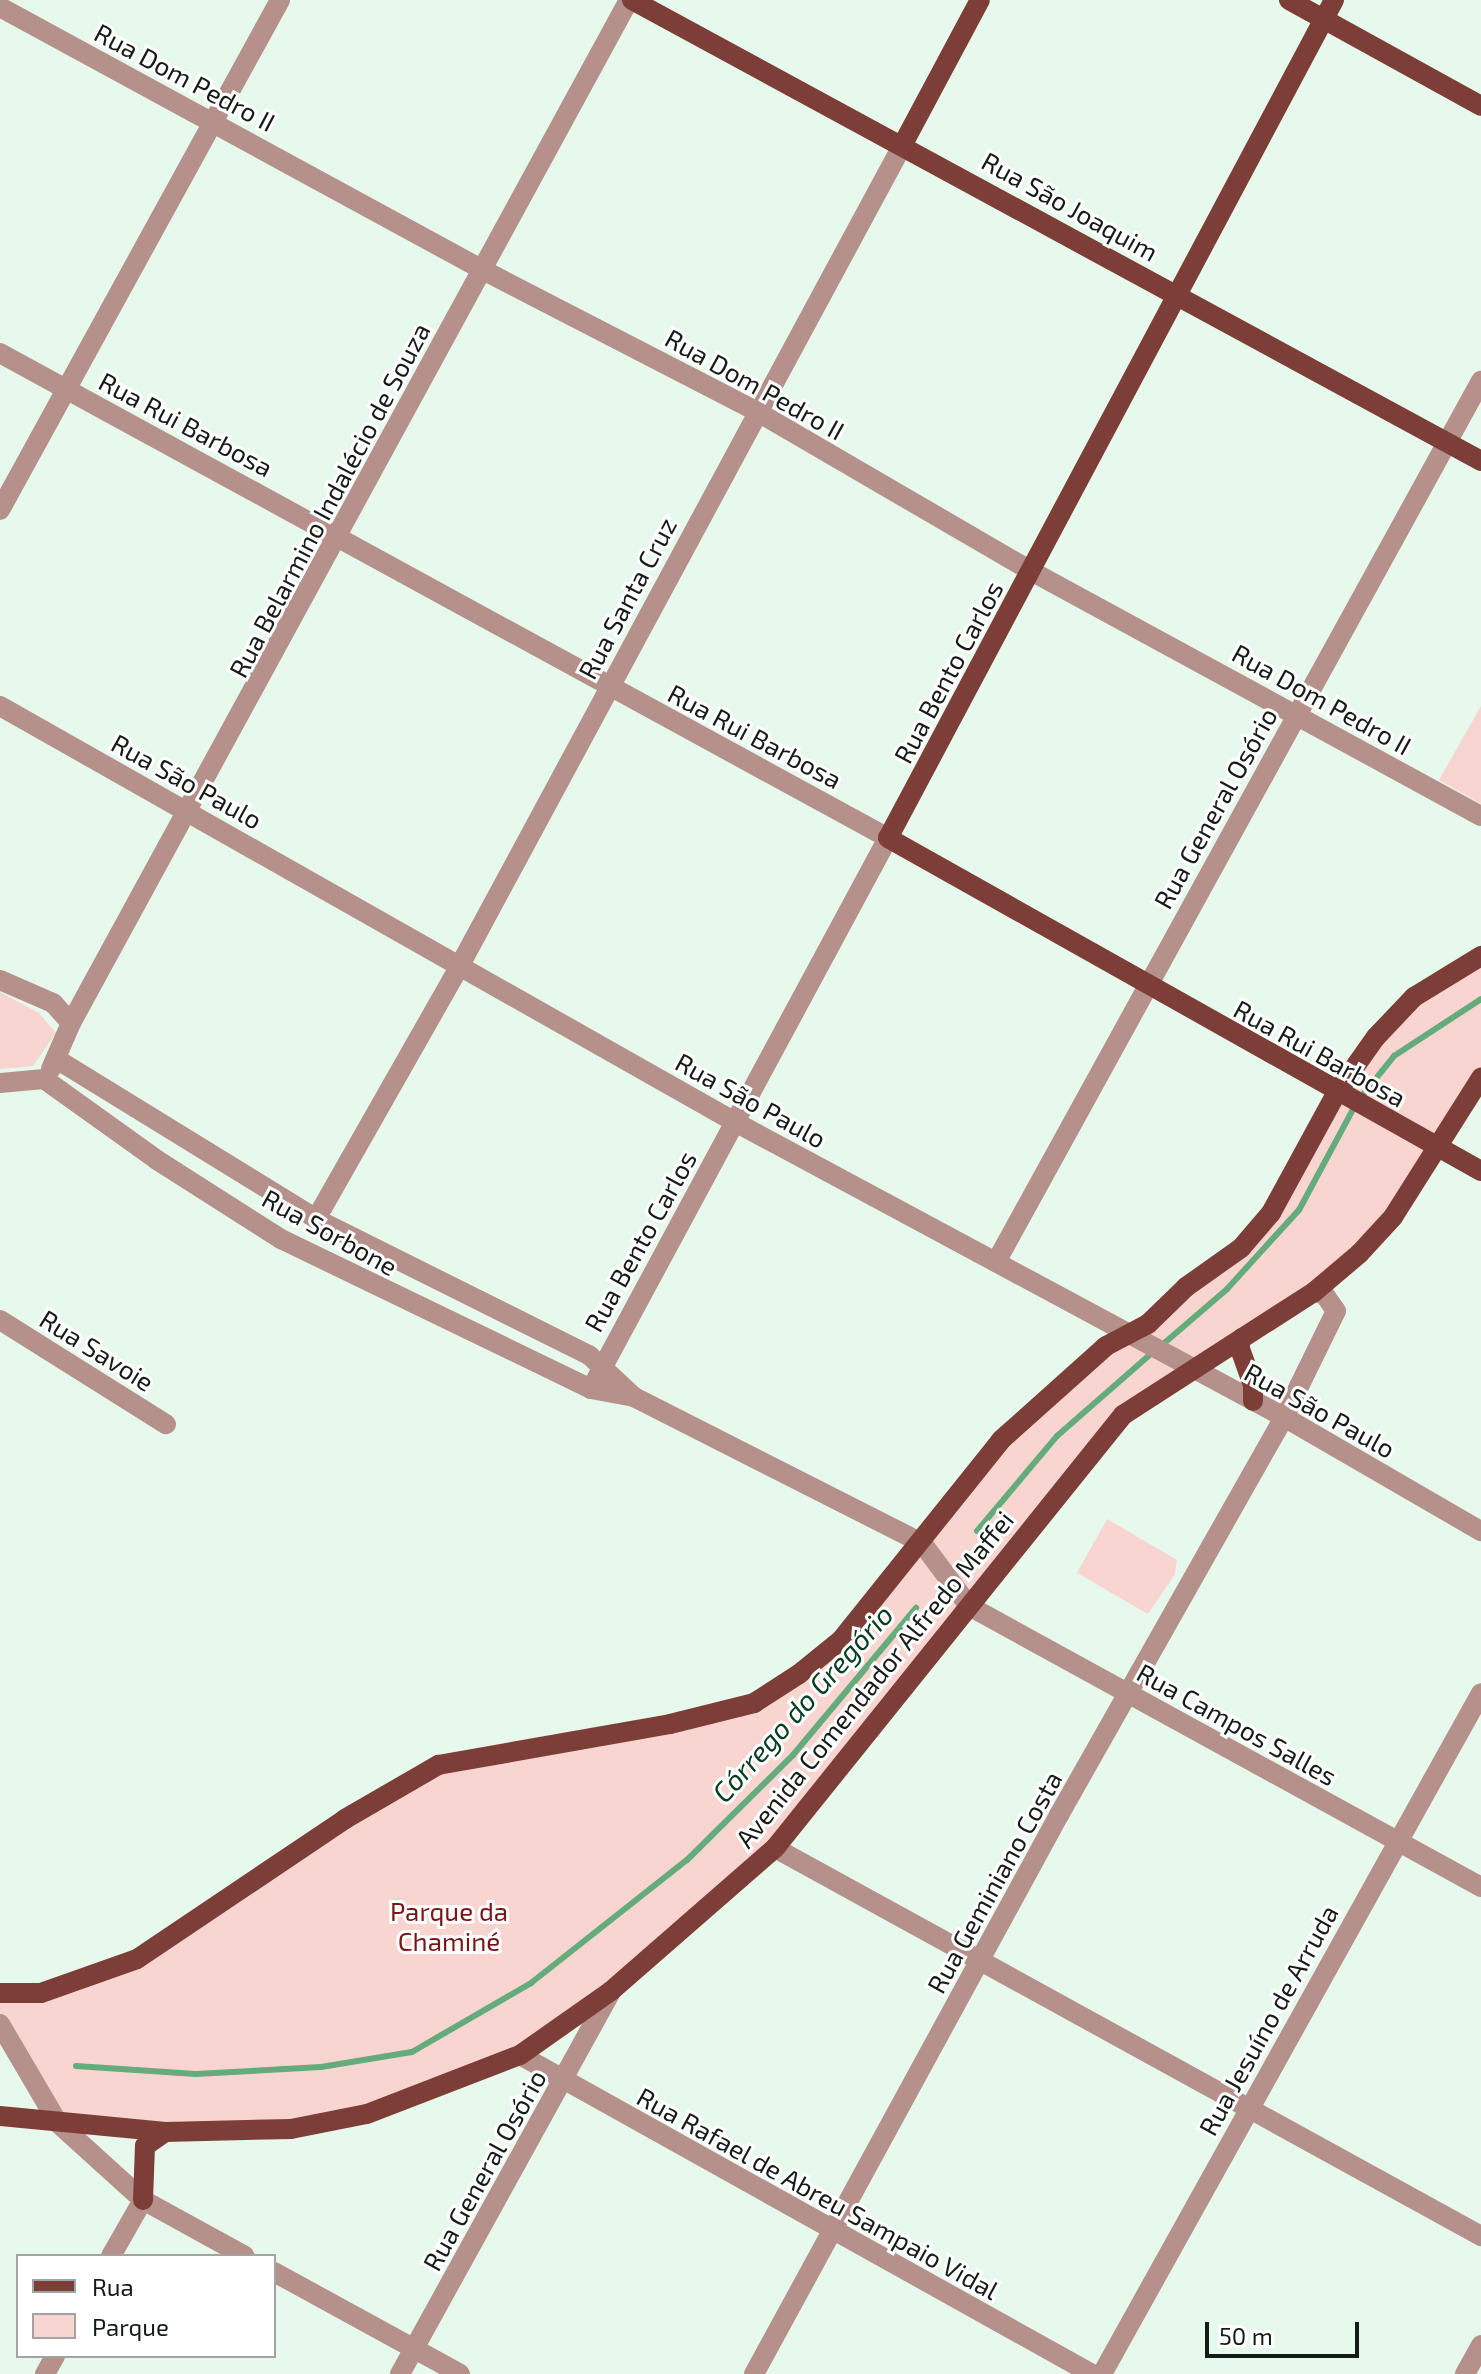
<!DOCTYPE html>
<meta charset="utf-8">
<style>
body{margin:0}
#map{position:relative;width:1481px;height:2374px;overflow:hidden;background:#e7f9ec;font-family:"Exo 2",sans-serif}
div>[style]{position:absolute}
.green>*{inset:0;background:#f8d5d1}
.stream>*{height:6px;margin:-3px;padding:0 3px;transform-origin:3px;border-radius:3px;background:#64ac7b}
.minor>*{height:20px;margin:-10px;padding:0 10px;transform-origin:10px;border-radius:10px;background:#b6918c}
.major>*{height:20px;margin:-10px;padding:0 10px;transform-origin:10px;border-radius:10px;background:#7d3e38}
span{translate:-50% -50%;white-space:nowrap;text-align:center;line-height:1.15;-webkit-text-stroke:6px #fff;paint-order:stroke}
.street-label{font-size:26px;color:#151c17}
.park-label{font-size:26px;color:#791616}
.water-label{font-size:28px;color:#064020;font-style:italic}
.legend{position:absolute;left:16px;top:2254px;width:260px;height:104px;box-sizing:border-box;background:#fff;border:2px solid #a1a4a2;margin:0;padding:10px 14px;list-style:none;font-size:24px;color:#151c17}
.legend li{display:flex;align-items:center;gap:16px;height:40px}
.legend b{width:40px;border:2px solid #a1a4a2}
.scale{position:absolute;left:1205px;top:2322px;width:154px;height:36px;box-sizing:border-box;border:4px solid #151c17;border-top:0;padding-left:10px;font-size:24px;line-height:28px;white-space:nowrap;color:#151c17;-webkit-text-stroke:6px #fff;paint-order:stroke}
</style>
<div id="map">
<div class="green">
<i style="clip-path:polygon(1481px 706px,1481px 804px,1439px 780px)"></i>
<i style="clip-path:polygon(1481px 956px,1481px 1078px,1359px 1254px,1123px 1415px,775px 1848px,520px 2055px,291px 2129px,58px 2123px,0 2024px,0 1993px,90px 1979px,438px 1765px,754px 1703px,799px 1674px,1001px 1440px,1241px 1248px,1376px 1037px)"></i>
<i style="clip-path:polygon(0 992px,39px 1013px,56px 1033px,33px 1066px,0 1069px)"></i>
<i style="clip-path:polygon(1107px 1519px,1177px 1560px,1175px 1574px,1148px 1614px,1077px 1573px)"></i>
</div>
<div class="stream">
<i style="left:1162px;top:1345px;width:86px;rotate:-40.7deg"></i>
<i style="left:1227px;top:1289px;width:107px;rotate:-47.7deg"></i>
<i style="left:1299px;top:1210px;width:123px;rotate:-61.8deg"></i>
<i style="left:1357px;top:1102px;width:59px;rotate:-51.2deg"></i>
<i style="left:1394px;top:1056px;width:104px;rotate:-33.2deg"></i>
<i style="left:977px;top:1531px;width:124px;rotate:-49.9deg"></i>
<i style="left:1057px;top:1436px;width:128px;rotate:-41.2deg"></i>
<i style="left:76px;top:2066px;width:120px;rotate:3.8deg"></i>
<i style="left:196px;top:2074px;width:125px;rotate:-3.2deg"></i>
<i style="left:321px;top:2067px;width:92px;rotate:-9.4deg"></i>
<i style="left:412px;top:2052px;width:138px;rotate:-30.1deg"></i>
<i style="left:531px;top:1983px;width:199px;rotate:-38.3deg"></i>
<i style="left:687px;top:1860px;width:149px;rotate:-44.7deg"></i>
<i style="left:793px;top:1755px;width:192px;rotate:-50.1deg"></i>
</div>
<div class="minor">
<i style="left:0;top:7px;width:550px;rotate:28.57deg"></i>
<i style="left:483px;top:270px;width:307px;rotate:27.3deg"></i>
<i style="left:756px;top:411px;width:318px;rotate:30.2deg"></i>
<i style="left:1031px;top:571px;width:512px;rotate:28.57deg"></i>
<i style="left:0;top:353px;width:1012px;rotate:28.64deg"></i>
<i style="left:888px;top:838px;width:626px;rotate:118.33deg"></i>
<i style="left:0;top:510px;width:582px;rotate:-61.23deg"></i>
<i style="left:0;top:706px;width:845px;rotate:29.51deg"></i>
<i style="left:735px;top:1122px;width:623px;rotate:28.25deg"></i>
<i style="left:1284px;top:1417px;width:228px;rotate:30.1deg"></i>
<i style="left:0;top:980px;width:58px;rotate:23.5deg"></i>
<i style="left:53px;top:1003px;width:27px;rotate:48deg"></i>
<i style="left:71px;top:1023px;width:50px;rotate:113.5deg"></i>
<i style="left:71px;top:1023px;width:1165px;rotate:-61.39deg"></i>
<i style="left:58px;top:1060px;width:303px;rotate:31.6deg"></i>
<i style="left:316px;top:1219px;width:305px;rotate:26.5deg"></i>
<i style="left:589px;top:1355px;width:62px;rotate:43deg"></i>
<i style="left:44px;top:1079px;width:139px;rotate:35.6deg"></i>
<i style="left:157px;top:1160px;width:147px;rotate:32.5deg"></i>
<i style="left:281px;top:1239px;width:344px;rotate:25.8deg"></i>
<i style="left:591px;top:1389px;width:44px;rotate:10.5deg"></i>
<i style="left:634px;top:1397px;width:323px;rotate:26.9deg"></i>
<i style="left:922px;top:1543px;width:79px;rotate:53.3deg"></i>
<i style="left:969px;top:1606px;width:584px;rotate:28.76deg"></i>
<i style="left:0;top:1083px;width:44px;rotate:-5.2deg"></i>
<i style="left:316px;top:1219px;width:290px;rotate:-60.4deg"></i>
<i style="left:459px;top:967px;width:935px;rotate:-61.65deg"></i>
<i style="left:996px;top:1262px;width:1006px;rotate:-61.17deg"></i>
<i style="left:0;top:1320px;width:196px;rotate:32.1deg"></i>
<i style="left:775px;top:1848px;width:806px;rotate:28.79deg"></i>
<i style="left:0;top:2024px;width:115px;rotate:59.6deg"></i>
<i style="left:58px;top:2123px;width:115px;rotate:42.2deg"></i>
<i style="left:143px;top:2200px;width:116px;rotate:28.8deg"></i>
<i style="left:520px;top:2055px;width:655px;rotate:29.15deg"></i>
<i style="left:111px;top:2256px;width:64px;rotate:-60.3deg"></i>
<i style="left:274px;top:2272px;width:212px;rotate:28.7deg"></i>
<i style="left:45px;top:2374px;width:21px;rotate:-61deg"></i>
<i style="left:400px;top:2374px;width:437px;rotate:-61.1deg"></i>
<i style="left:754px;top:2374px;width:637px;rotate:-61.38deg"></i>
<i style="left:1059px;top:1815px;width:457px;rotate:-60.5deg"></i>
<i style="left:1284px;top:1417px;width:118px;rotate:-63.9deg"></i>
<i style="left:1336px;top:1311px;width:21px;rotate:-125deg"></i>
<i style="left:1324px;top:1294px;width:10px;rotate:-169deg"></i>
<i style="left:1102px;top:2374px;width:779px;rotate:-60.9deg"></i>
<i style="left:1465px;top:2374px;width:33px;rotate:-61deg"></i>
</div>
<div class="major">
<i style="left:632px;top:0;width:966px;rotate:28.5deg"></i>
<i style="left:1289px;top:0;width:219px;rotate:28.9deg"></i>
<i style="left:1334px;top:0;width:949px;rotate:118.02deg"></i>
<i style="left:888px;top:838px;width:680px;rotate:29.32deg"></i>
<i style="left:903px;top:144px;width:163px;rotate:-61.9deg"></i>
<i style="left:1242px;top:1338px;width:9px;rotate:111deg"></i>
<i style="left:1239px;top:1346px;width:41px;rotate:70.3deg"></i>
<i style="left:1253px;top:1385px;width:16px;rotate:90deg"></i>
<i style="left:0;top:1993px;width:41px"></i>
<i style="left:41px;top:1993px;width:102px;rotate:-19.5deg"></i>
<i style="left:137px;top:1959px;width:251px;rotate:-33.9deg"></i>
<i style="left:345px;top:1819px;width:108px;rotate:-30.1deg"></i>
<i style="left:438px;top:1765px;width:236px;rotate:-10deg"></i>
<i style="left:670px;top:1724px;width:87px;rotate:-14deg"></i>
<i style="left:754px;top:1703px;width:54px;rotate:-32.8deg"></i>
<i style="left:799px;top:1674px;width:54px;rotate:-39deg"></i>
<i style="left:841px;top:1640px;width:256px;rotate:-51.3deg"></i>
<i style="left:1001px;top:1440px;width:141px;rotate:-41.8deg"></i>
<i style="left:1106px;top:1346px;width:47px;rotate:-27.6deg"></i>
<i style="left:1148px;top:1324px;width:53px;rotate:-44.2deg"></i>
<i style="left:1186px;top:1287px;width:67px;rotate:-35.3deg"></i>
<i style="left:1241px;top:1248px;width:46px;rotate:-49.4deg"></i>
<i style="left:1271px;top:1213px;width:138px;rotate:-61.4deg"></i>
<i style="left:1337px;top:1092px;width:67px;rotate:-54.7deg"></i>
<i style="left:1376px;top:1037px;width:55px;rotate:-46.5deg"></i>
<i style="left:1414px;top:997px;width:79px;rotate:-31.5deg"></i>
<i style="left:0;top:2116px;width:166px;rotate:5.5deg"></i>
<i style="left:165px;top:2132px;width:126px;rotate:-1.4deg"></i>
<i style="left:291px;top:2129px;width:77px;rotate:-11.2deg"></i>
<i style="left:367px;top:2114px;width:164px;rotate:-21.1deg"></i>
<i style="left:520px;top:2055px;width:111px;rotate:-35.1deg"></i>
<i style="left:611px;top:1991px;width:218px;rotate:-41.1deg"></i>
<i style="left:775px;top:1848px;width:556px;rotate:-51.21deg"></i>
<i style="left:1123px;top:1415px;width:227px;rotate:-32.8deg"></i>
<i style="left:1314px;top:1292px;width:59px;rotate:-40.2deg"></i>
<i style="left:1359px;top:1254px;width:50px;rotate:-47.4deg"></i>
<i style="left:1393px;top:1217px;width:165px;rotate:-57.7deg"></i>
<i style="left:143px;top:2200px;width:54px;rotate:-87.9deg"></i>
<i style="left:145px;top:2146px;width:24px;rotate:-35deg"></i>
</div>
<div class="street-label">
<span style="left:185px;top:77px;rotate:28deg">Rua Dom Pedro II</span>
<span style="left:1070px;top:206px;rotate:29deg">Rua São Joaquim</span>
<span style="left:755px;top:384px;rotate:29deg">Rua Dom Pedro II</span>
<span style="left:186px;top:424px;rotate:28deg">Rua Rui Barbosa</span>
<span style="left:329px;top:500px;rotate:-62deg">Rua Belarmino Indalécio de Souza</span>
<span style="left:627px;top:598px;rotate:-62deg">Rua Santa Cruz</span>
<span style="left:948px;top:672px;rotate:-62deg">Rua Bento Carlos</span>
<span style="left:1322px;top:699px;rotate:29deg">Rua Dom Pedro II</span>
<span style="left:755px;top:736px;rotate:28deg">Rua Rui Barbosa</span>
<span style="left:187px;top:781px;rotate:29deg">Rua São Paulo</span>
<span style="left:1215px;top:808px;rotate:-61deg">Rua General Osório</span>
<span style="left:1320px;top:1053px;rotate:29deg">Rua Rui Barbosa</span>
<span style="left:751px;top:1100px;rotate:29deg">Rua São Paulo</span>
<span style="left:330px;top:1232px;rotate:29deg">Rua Sorbone</span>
<span style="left:640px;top:1241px;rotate:-61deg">Rua Bento Carlos</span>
<span style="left:97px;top:1350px;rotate:32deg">Rua Savoie</span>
<span style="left:1320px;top:1410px;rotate:29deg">Rua São Paulo</span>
<span style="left:874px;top:1679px;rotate:-51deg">Avenida Comendador Alfredo Maffei</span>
<span style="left:1237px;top:1724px;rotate:29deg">Rua Campos Salles</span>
<span style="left:994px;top:1882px;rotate:-61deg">Rua Geminiano Costa</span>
<span style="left:1268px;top:2020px;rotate:-61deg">Rua Jesuíno de Arruda</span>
<span style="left:484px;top:2170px;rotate:-61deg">Rua General Osório</span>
<span style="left:818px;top:2193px;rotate:29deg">Rua Rafael de Abreu Sampaio Vidal</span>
</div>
<div class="park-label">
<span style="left:449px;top:1926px">Parque da<br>Chaminé</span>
</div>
<div class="water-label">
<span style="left:802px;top:1703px;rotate:-48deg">Córrego do Gregório</span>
</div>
<ul class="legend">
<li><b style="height:10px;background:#7d3e38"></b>Rua</li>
<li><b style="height:22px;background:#f8d5d1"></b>Parque</li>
</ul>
<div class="scale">50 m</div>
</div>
